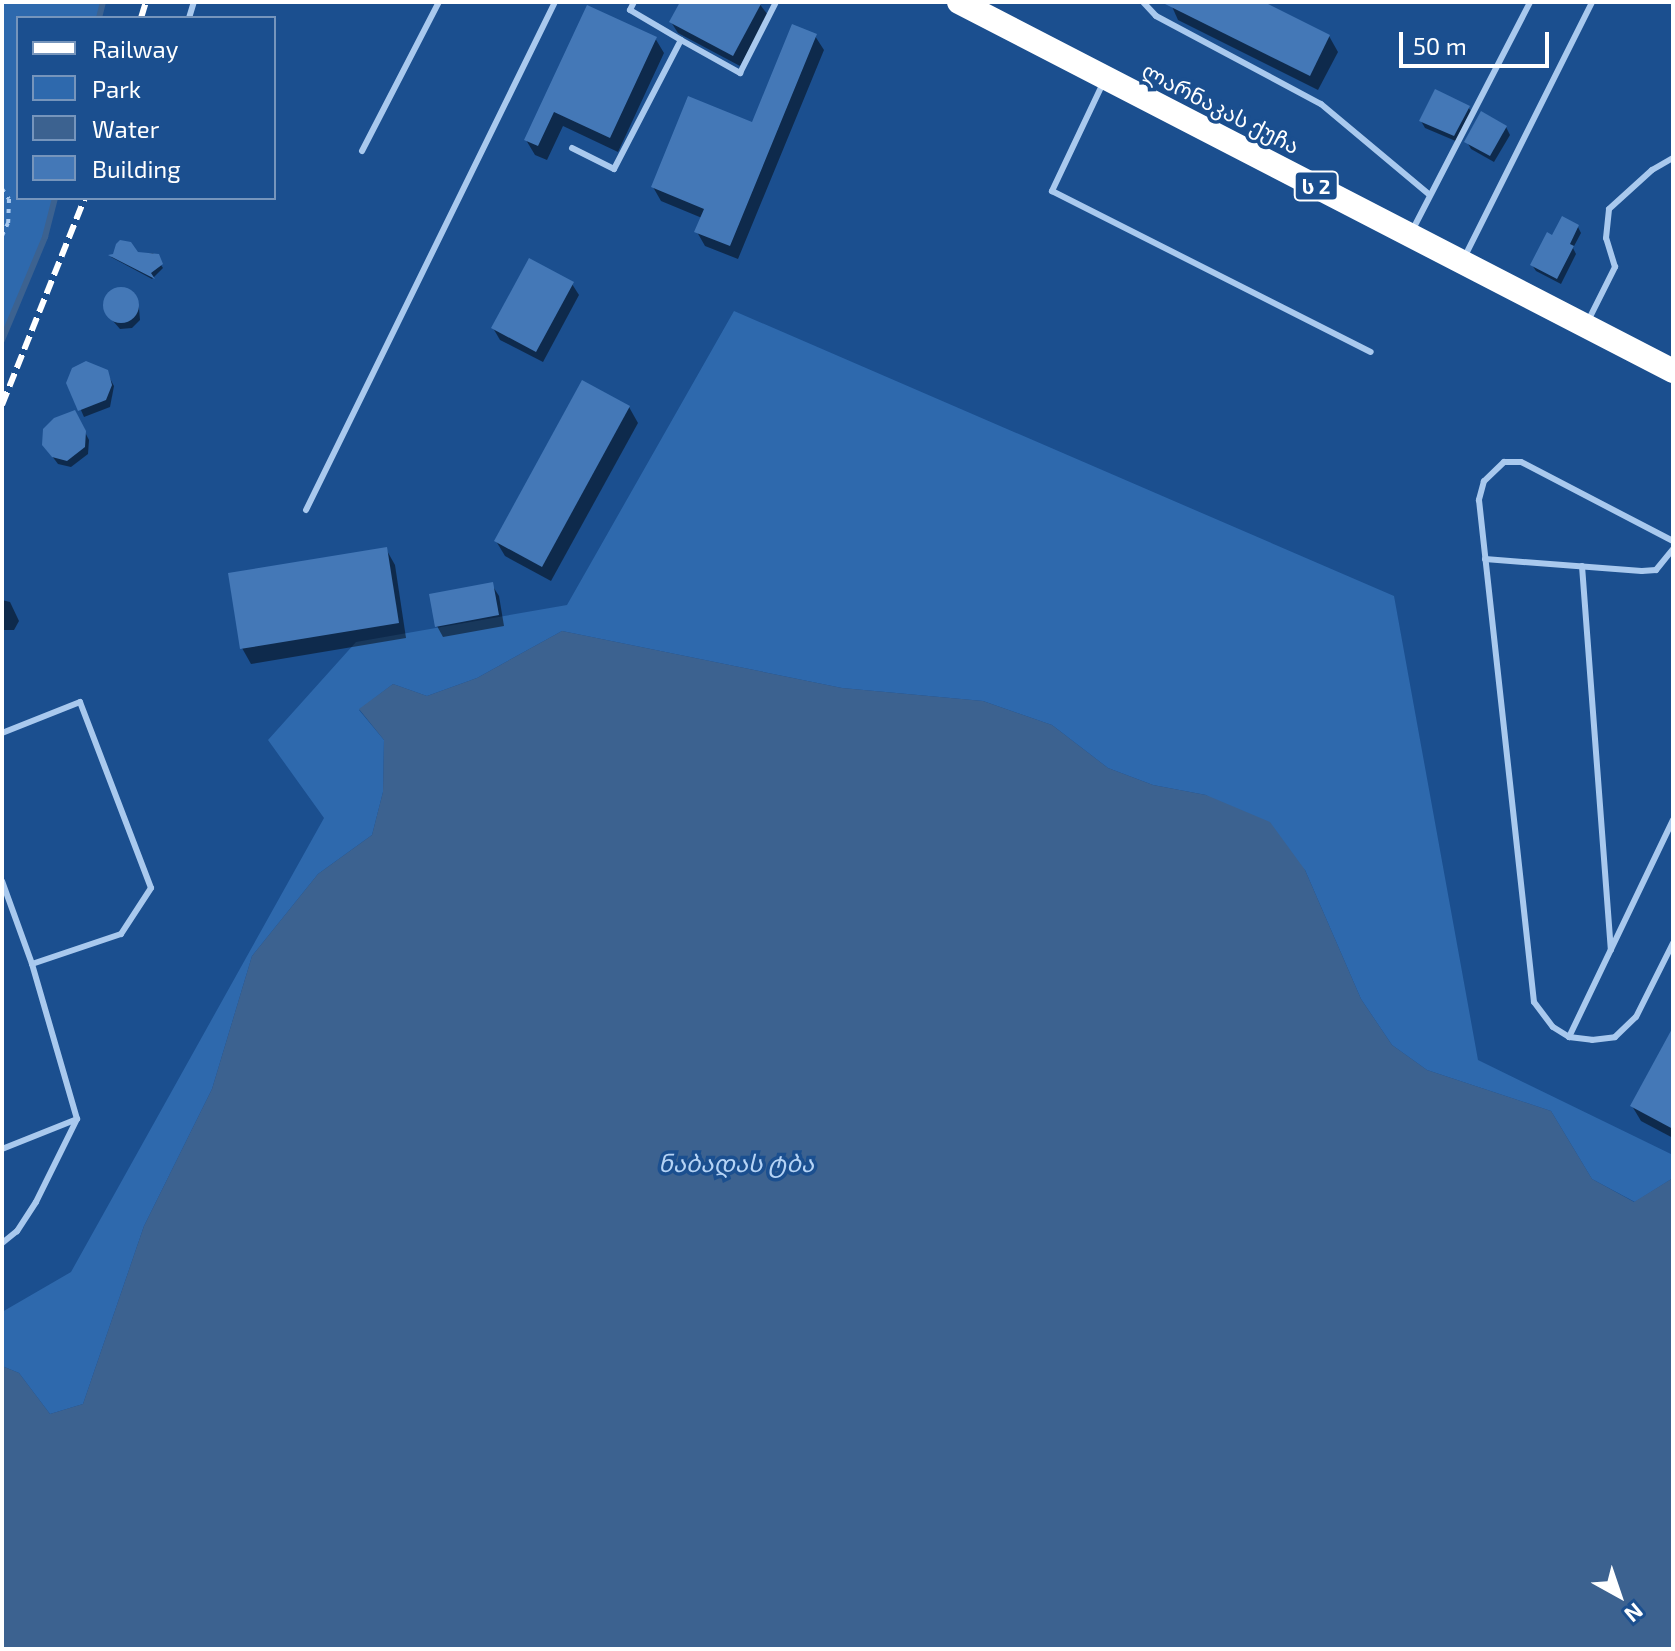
<!DOCTYPE html>
<meta charset="utf-8">
<style>
body{margin:0}
#map{position:relative;width:1675px;height:1651px;overflow:hidden;background:#1b4f8f;font-family:"Exo 2","Noto Sans Georgian",sans-serif}
div>[style]{position:absolute}
.green>*{inset:0;background:#2e69ad}
.water>*{inset:0;background:#3c6290}
.shadow>*{inset:0;background:#0007}
.stream>*{height:6px;margin:-3px;padding:0 3px;transform-origin:3px;border-radius:3px;background:#3c6290}
.building>*{inset:0;background:#4478b7}
.round{border-radius:50%}
.path>*{height:4px;margin-top:-2px;transform-origin:0;background:repeating-linear-gradient(90deg,#a9c9ee 0 4px,transparent 0 10px)}
.lane>*{height:6px;margin:-3px;padding:0 3px;transform-origin:3px;border-radius:3px;background:#a9c9ee}
.highway>*{height:24px;margin:-12px;padding:0 12px;transform-origin:12px;border-radius:12px;background:#fff}
.rail>*{height:6px;margin-top:-3px;transform-origin:0;background:repeating-linear-gradient(90deg,#fff 0 14px,transparent 0 20px)}
span{translate:-50% -50%;white-space:nowrap;text-align:center;line-height:1.15;-webkit-text-stroke:7px #1b4f8f;paint-order:stroke}
.shield-label span{padding:2px 6px;background:#1b4f8f;border:2px solid;border-radius:6px;-webkit-text-stroke-width:0}
.shield-label{font-size:20px;color:#fff;font-weight:700}
.street-label{font-size:22px;color:#fff}
.water-label{font-size:24px;color:#b5d3f5;font-style:italic}
.frame{position:absolute;inset:0;border:4px solid #fff;pointer-events:none}
.legend{position:absolute;left:16px;top:16px;width:260px;height:184px;box-sizing:border-box;background:#1b4f8f;border:2px solid #7695bc;margin:0;padding:10px 14px;list-style:none;font-size:24px;color:#fff}
.legend li{display:flex;align-items:center;gap:16px;height:40px}
.legend b{width:40px;border:2px solid #7695bc}
.north{position:absolute;left:1579px;top:1555px;width:80px;height:80px;-webkit-text-stroke:6px #1b4f8f;paint-order:stroke;rotate:140deg;font-size:22px;font-weight:700;line-height:32px;text-align:center;color:#fff}
.north::after{content:'';display:block;margin:auto;width:28px;height:36px;background:#fff;clip-path:polygon(50% 0,100% 100%,50% 72%,0 100%)}
.scale{position:absolute;left:1399px;top:32px;width:150px;height:36px;box-sizing:border-box;border:4px solid #fff;border-top:0;padding-left:10px;font-size:24px;line-height:28px;white-space:nowrap;color:#fff;-webkit-text-stroke:6px #1b4f8f;paint-order:stroke}
</style>
<div id="map">
<div class="green">
<i style="clip-path:polygon(2px 2px,103px 2px,99px 18px,18px 18px,18px 198px,55px 198px,45px 237px,2px 340px)"></i>
<i style="clip-path:polygon(734px 311px,1394px 596px,1478px 1060px,1673px 1155px,1673px 1178px,1635px 1202px,1592px 1179px,1551px 1111px,1427px 1070px,1392px 1045px,1361px 999px,1305px 870px,1206px 795px,1153px 785px,1108px 768px,1052px 725px,983px 701px,842px 688px,562px 631px,477px 678px,427px 696px,393px 684px,359px 710px,384px 740px,383px 792px,372px 835px,318px 874px,252px 956px,212px 1089px,144px 1226px,83px 1404px,50px 1414px,19px 1373px,2px 1366px,2px 1312px,71px 1272px,324px 818px,268px 740px,356px 642px,567px 605px)"></i>
</div>
<div class="water">
<i style="clip-path:polygon(562px 631px,842px 688px,983px 701px,1052px 725px,1108px 768px,1153px 785px,1206px 795px,1270px 822px,1305px 870px,1361px 999px,1392px 1045px,1427px 1070px,1551px 1111px,1592px 1179px,1634px 1202px,1673px 1178px,1673px 1649px,2px 1649px,2px 1366px,19px 1373px,50px 1414px,83px 1404px,144px 1226px,212px 1089px,252px 956px,318px 874px,372px 835px,383px 792px,384px 740px,359px 709px,393px 684px,427px 696px,477px 678px)"></i>
</div>
<div class="shadow">
<i style="clip-path:polygon(682px 2px,758px 2px,768px 15px,740px 66px,678px 33px,671px 22px)"></i>
<i style="clip-path:polygon(1170px 2px,1260px 2px,1329px 36px,1338px 52px,1318px 90px,1178px 20px)"></i>
<i style="clip-path:polygon(588px 7px,655px 38px,664px 53px,618px 152px,563px 126px,547px 160px,535px 155px,526px 140px)"></i>
<i style="clip-path:polygon(815px 36px,824px 50px,738px 259px,705px 246px,697px 232px,702px 218px,661px 201px,653px 187px,753px 125px)"></i>
<i style="clip-path:polygon(1468px 107px,1473px 114px,1458px 142px,1425px 128px,1421px 121px)"></i>
<i style="clip-path:polygon(1506px 127px,1510px 135px,1494px 162px,1471px 149px,1467px 142px)"></i>
<i style="clip-path:polygon(1578px 227px,1581px 233px,1573px 248px,1576px 254px,1561px 284px,1536px 271px,1532px 265px,1553px 237px)"></i>
<i style="clip-path:polygon(153px 253px,163px 268px,152px 279px,111px 257px)"></i>
<i style="clip-path:polygon(572px 284px,579px 295px,543px 362px,500px 340px,493px 328px)"></i>
<i style="clip-path:polygon(126px 289px,139px 308px,140px 320px,132px 328px,120px 329px,106px 313px,106px 301px,114px 292px)"></i>
<i style="clip-path:polygon(87px 363px,106px 371px,114px 386px,110px 407px,84px 417px,69px 383px)"></i>
<i style="clip-path:polygon(629px 407px,638px 423px,551px 581px,505px 556px,496px 541px)"></i>
<i style="clip-path:polygon(75px 413px,89px 440px,88px 454px,71px 467px,58px 464px,49px 452px)"></i>
<i style="clip-path:polygon(386px 549px,395px 565px,406px 638px,251px 664px,242px 648px)"></i>
<i style="clip-path:polygon(492px 585px,499px 596px,504px 626px,443px 637px,437px 626px)"></i>
<i style="clip-path:polygon(2px 600px,10px 602px,19px 621px,14px 630px,2px 630px)"></i>
<i style="clip-path:polygon(1673px 1031px,1673px 1138px,1641px 1121px,1632px 1106px)"></i>
</div>
<div class="stream">
<i style="left:99px;top:18px;width:16px;rotate:-76deg"></i>
<i style="left:2px;top:340px;width:112px;rotate:-67.3deg"></i>
<i style="left:45px;top:237px;width:40px;rotate:-75.6deg"></i>
</div>
<div class="building">
<i style="clip-path:polygon(680px 2px,762px 2px,733px 56px,669px 22px)"></i>
<i style="clip-path:polygon(1161px 2px,1264px 2px,1330px 35px,1310px 76px)"></i>
<i style="clip-path:polygon(587px 5px,657px 37px,610px 138px,554px 112px,538px 146px,524px 140px)"></i>
<i style="clip-path:polygon(792px 24px,817px 34px,730px 246px,694px 232px,704px 209px,651px 187px,688px 96px,752px 122px)"></i>
<i style="clip-path:polygon(1435px 89px,1470px 106px,1454px 136px,1419px 121px)"></i>
<i style="clip-path:polygon(1481px 111px,1507px 126px,1490px 156px,1464px 142px)"></i>
<i style="clip-path:polygon(1562px 216px,1579px 225px,1570px 244px,1574px 246px,1557px 279px,1530px 265px,1547px 232px,1552px 235px)"></i>
<i style="clip-path:polygon(120px 240px,131px 242px,138px 252px,159px 254px,163px 264px,151px 273px,155px 279px,108px 255px,113px 254px,116px 244px)"></i>
<i style="clip-path:polygon(529px 258px,574px 282px,536px 352px,491px 328px)"></i>
<i class="round" style="left:103px;top:287px;width:36px;height:36px"></i>
<i style="clip-path:polygon(86px 361px,108px 370px,112px 385px,106px 400px,78px 411px,66px 383px,72px 368px)"></i>
<i style="clip-path:polygon(582px 380px,630px 406px,542px 567px,494px 541px)"></i>
<i style="clip-path:polygon(75px 410px,86px 431px,85px 447px,67px 461px,52px 457px,42px 445px,43px 429px,54px 418px)"></i>
<i style="clip-path:polygon(387px 547px,399px 623px,240px 649px,228px 573px)"></i>
<i style="clip-path:polygon(493px 582px,499px 615px,435px 627px,429px 594px)"></i>
<i style="clip-path:polygon(1673px 1027px,1673px 1129px,1630px 1106px)"></i>
</div>
<div class="path">
<i style="left:2px;top:189px;width:12px;rotate:55deg"></i>
<i style="left:9px;top:199px;width:24px;rotate:92deg"></i>
<i style="left:8px;top:223px;width:14px;rotate:115deg"></i>
</div>
<div class="lane">
<i style="left:634px;top:2px;width:9px;rotate:117deg"></i>
<i style="left:630px;top:10px;width:59px;rotate:30.5deg"></i>
<i style="left:1143px;top:2px;width:19px;rotate:47deg"></i>
<i style="left:1156px;top:16px;width:187px;rotate:28.1deg"></i>
<i style="left:1321px;top:104px;width:142px;rotate:39.9deg"></i>
<i style="left:189px;top:18px;width:17px;rotate:-73deg"></i>
<i style="left:1104px;top:81px;width:122px;rotate:115.3deg"></i>
<i style="left:1052px;top:191px;width:357px;rotate:26.8deg"></i>
<i style="left:572px;top:148px;width:47px;rotate:26.6deg"></i>
<i style="left:614px;top:169px;width:145px;rotate:-62.6deg"></i>
<i style="left:681px;top:40px;width:68px;rotate:29.2deg"></i>
<i style="left:740px;top:73px;width:80px;rotate:-63.1deg"></i>
<i style="left:362px;top:151px;width:168px;rotate:-62.7deg"></i>
<i style="left:1412px;top:231px;width:258px;rotate:-62.7deg"></i>
<i style="left:1464px;top:258px;width:286px;rotate:-63.4deg"></i>
<i style="left:1587px;top:323px;width:63px;rotate:-63.4deg"></i>
<i style="left:1615px;top:267px;width:30px;rotate:-107deg"></i>
<i style="left:1606px;top:238px;width:29px;rotate:-84deg"></i>
<i style="left:1609px;top:209px;width:58px;rotate:-42.2deg"></i>
<i style="left:1652px;top:170px;width:24px;rotate:-30deg"></i>
<i style="left:306px;top:510px;width:566px;rotate:-63.89deg"></i>
<i style="left:1673px;top:541px;width:171px;rotate:-152.5deg"></i>
<i style="left:1521px;top:462px;width:17px;rotate:180deg"></i>
<i style="left:1504px;top:462px;width:28px;rotate:136deg"></i>
<i style="left:1484px;top:481px;width:20px;rotate:105deg"></i>
<i style="left:1479px;top:500px;width:505px;rotate:83.75deg"></i>
<i style="left:1534px;top:1002px;width:31px;rotate:53deg"></i>
<i style="left:1553px;top:1027px;width:19px;rotate:32deg"></i>
<i style="left:1569px;top:1037px;width:23px;rotate:7deg"></i>
<i style="left:1592px;top:1040px;width:23px;rotate:-7deg"></i>
<i style="left:1615px;top:1037px;width:29px;rotate:-44deg"></i>
<i style="left:1636px;top:1017px;width:83px;rotate:-63.4deg"></i>
<i style="left:1485px;top:559px;width:157px;rotate:4.4deg"></i>
<i style="left:1642px;top:571px;width:14px;rotate:-4deg"></i>
<i style="left:1656px;top:570px;width:27px;rotate:-51deg"></i>
<i style="left:1582px;top:566px;width:385px;rotate:85.7deg"></i>
<i style="left:2px;top:733px;width:84px;rotate:-21.7deg"></i>
<i style="left:80px;top:702px;width:199px;rotate:69.1deg"></i>
<i style="left:151px;top:888px;width:55px;rotate:123.1deg"></i>
<i style="left:121px;top:934px;width:94px;rotate:161.4deg"></i>
<i style="left:2px;top:881px;width:88px;rotate:70.1deg"></i>
<i style="left:32px;top:964px;width:161px;rotate:73.8deg"></i>
<i style="left:77px;top:1119px;width:93px;rotate:116.3deg"></i>
<i style="left:36px;top:1202px;width:35px;rotate:123deg"></i>
<i style="left:17px;top:1231px;width:19px;rotate:141deg"></i>
<i style="left:1569px;top:1037px;width:241px;rotate:-64.4deg"></i>
<i style="left:2px;top:1149px;width:81px;rotate:-21.8deg"></i>
</div>
<div class="highway">
<i style="left:959px;top:2px;width:804px;rotate:27.33deg"></i>
</div>
<div class="rail">
<i style="left:141px;top:18px;width:17px;rotate:-73deg"></i>
<i style="left:2px;top:405px;width:223px;rotate:-68.2deg"></i>
</div>
<div class="shield-label">
<span style="left:1316px;top:186px">ს 2</span>
</div>
<div class="street-label">
<span style="left:1221px;top:108px;rotate:27deg">ლარნაკას ქუჩა</span>
</div>
<div class="water-label">
<span style="left:736px;top:1163px">ნაბადას ტბა</span>
</div>
<div class="frame"></div>
<ul class="legend">
<li><b style="height:10px;background:#fff"></b>Railway</li>
<li><b style="height:22px;background:#2e69ad"></b>Park</li>
<li><b style="height:22px;background:#3c6290"></b>Water</li>
<li><b style="height:22px;background:#4478b7"></b>Building</li>
</ul>
<div class="north">N</div>
<div class="scale">50 m</div>
</div>
